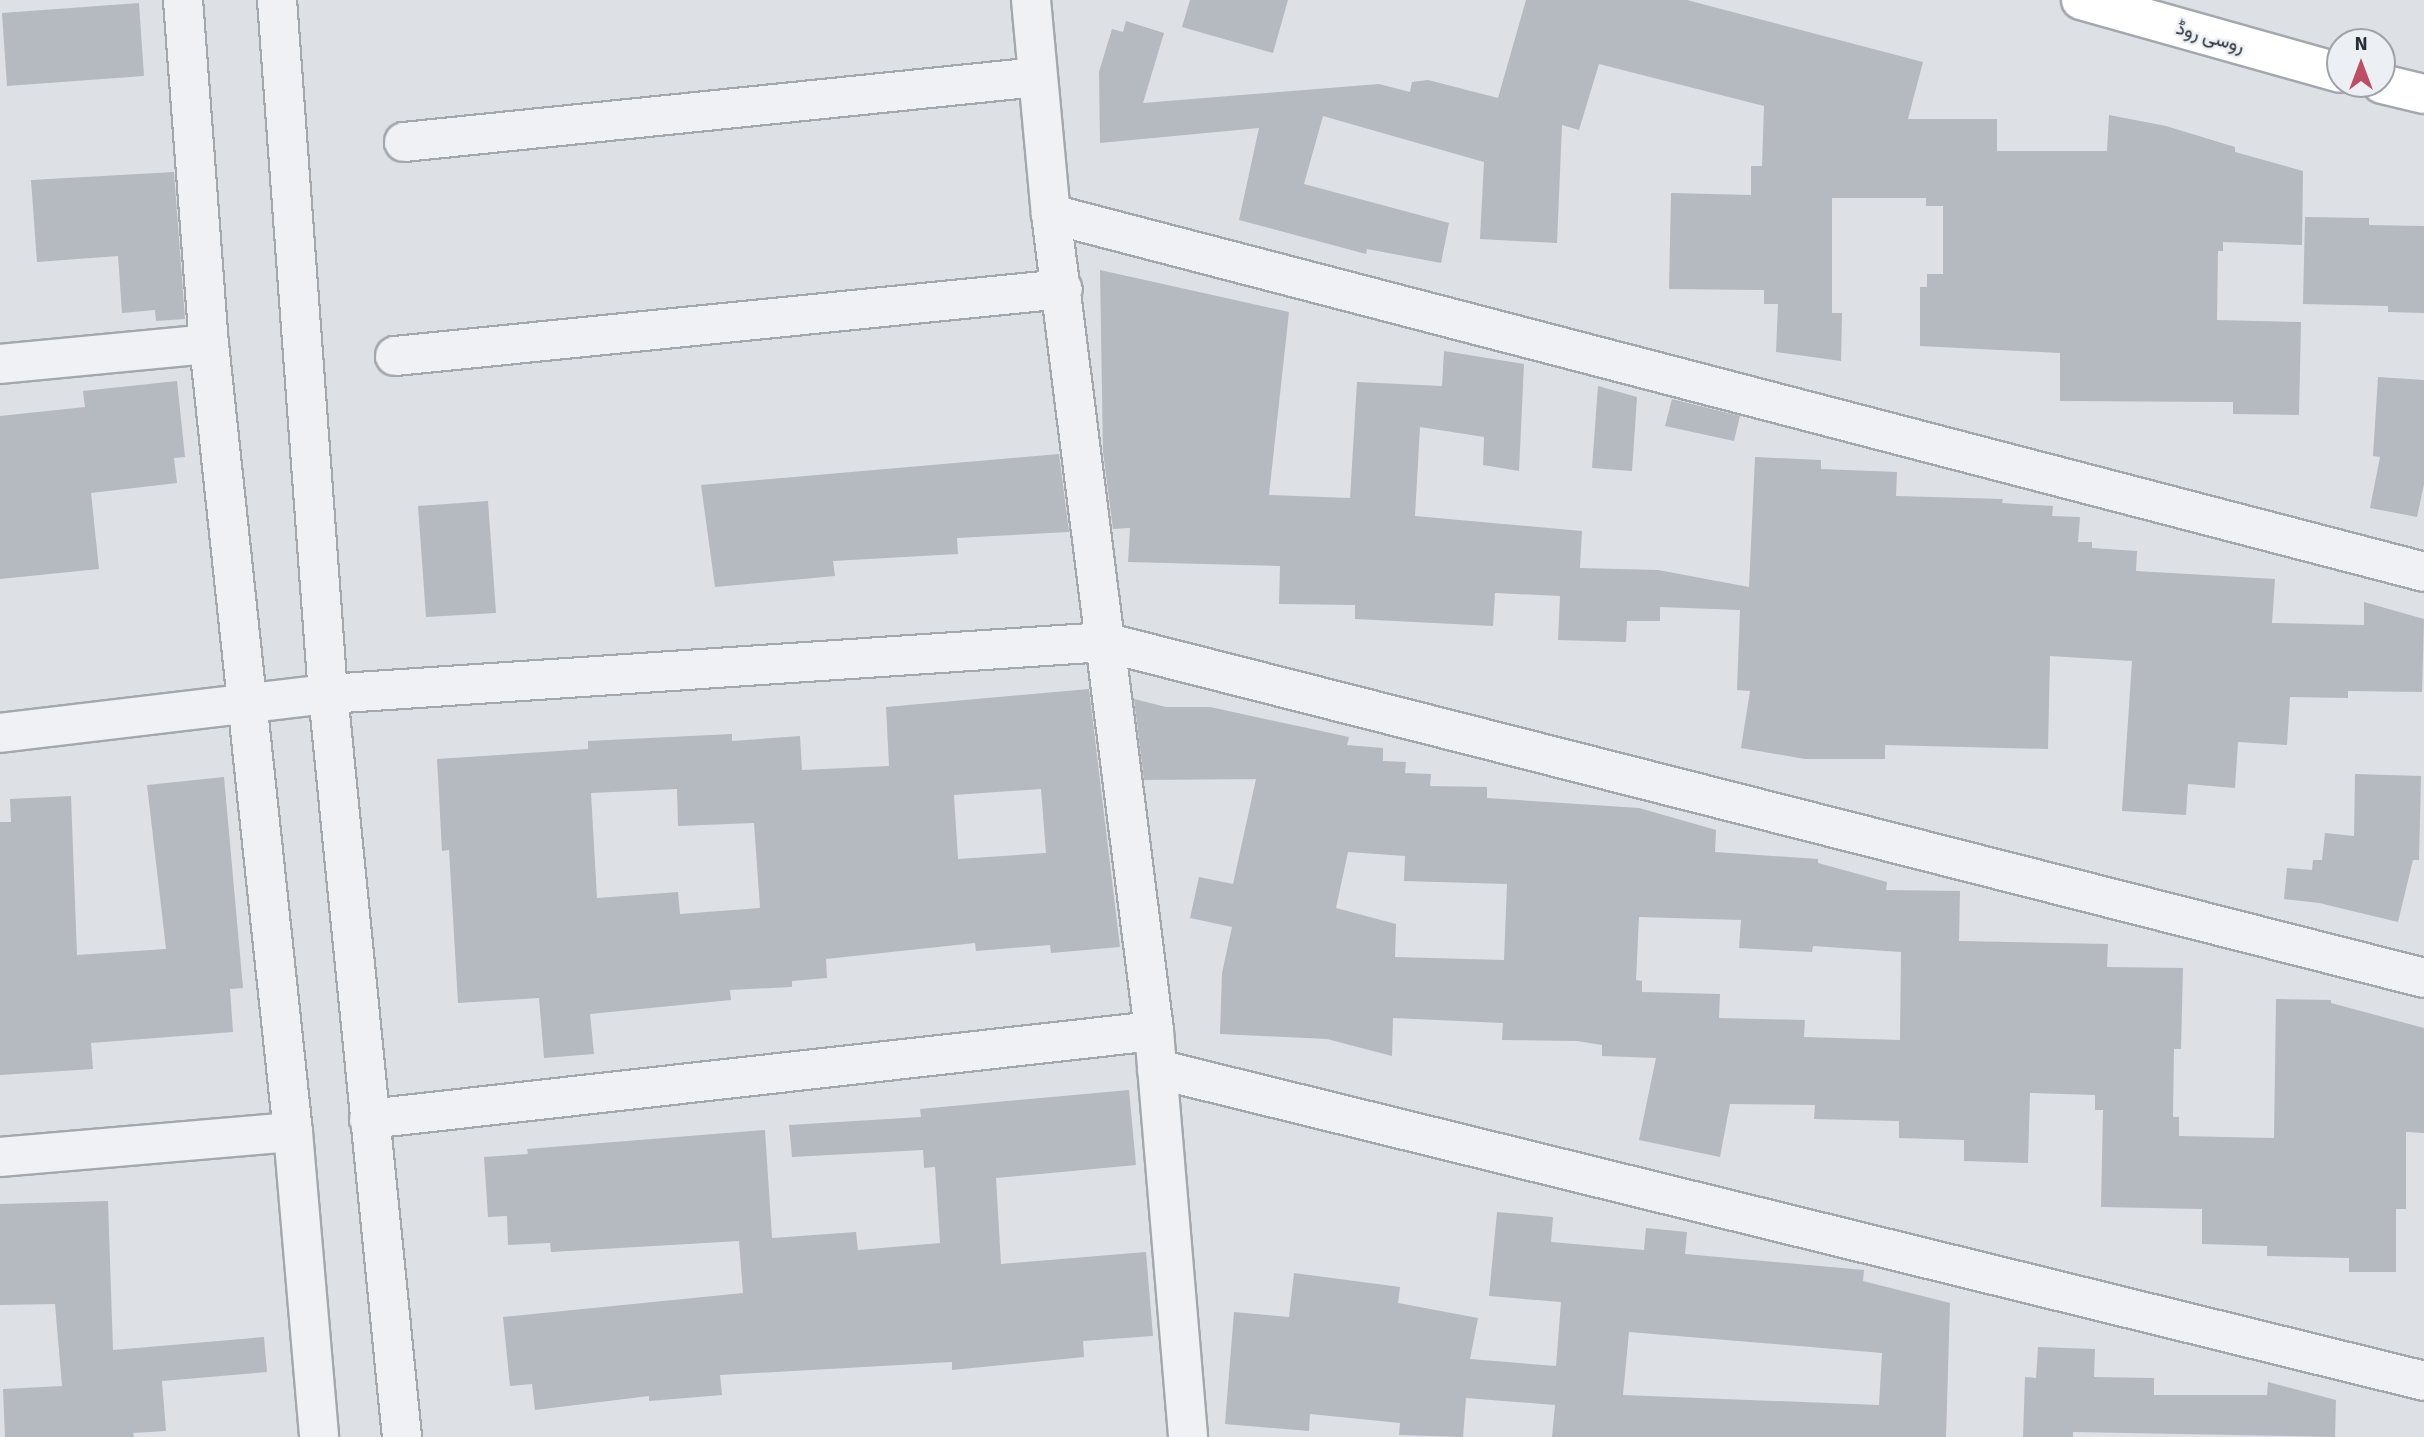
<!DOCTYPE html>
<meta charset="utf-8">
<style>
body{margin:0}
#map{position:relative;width:2424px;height:1437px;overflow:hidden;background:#dde0e5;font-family:Signika,Vazirmatn,sans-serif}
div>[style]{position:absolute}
.building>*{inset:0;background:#b5bac1}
.roads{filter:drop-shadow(2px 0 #a3a7ae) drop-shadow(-2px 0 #a3a7ae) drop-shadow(0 2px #a3a7ae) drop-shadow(0 -2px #a3a7ae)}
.minor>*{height:38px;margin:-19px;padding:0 19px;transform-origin:19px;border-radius:19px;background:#eff1f4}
.major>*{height:38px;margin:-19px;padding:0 19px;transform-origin:19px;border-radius:19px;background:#fff}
span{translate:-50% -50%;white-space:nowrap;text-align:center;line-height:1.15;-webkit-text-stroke:5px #eceff3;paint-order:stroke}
.street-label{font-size:19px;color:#282f39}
.north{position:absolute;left:2326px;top:28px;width:70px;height:70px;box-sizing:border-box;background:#eceff3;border:2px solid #9ea2a9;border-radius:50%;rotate:0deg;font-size:19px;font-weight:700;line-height:28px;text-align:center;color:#282f39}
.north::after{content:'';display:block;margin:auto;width:24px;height:32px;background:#bc4f65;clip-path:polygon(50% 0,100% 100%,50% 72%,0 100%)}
</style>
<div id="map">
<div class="building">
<i style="clip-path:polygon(1190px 0,1288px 0,1273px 53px,1182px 27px)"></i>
<i style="clip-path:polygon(1526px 0,1687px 0,1923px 62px,1908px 119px,1997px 119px,1997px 151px,2107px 151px,2109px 115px,2166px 126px,2235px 147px,2235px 152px,2303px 171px,2302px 245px,2223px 242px,2223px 251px,2218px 251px,2217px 320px,2301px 322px,2299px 415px,2233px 414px,2233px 402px,2060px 401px,2060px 353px,1920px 346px,1920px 287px,1927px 287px,1927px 274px,1943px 274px,1943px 206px,1926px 206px,1926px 198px,1832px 198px,1832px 313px,1842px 313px,1841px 361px,1776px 352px,1778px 304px,1764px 304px,1764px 290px,1669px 289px,1671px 193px,1751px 195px,1751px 166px,1762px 166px,1764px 106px,1599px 64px,1579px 130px,1562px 125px,1557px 243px,1480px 239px,1484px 162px,1323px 116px,1304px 184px,1449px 223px,1441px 263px,1367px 249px,1366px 254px,1239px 220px,1259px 128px,1100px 143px,1099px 72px,1112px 29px,1123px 32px,1126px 21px,1164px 33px,1143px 103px,1379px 84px,1410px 92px,1412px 82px,1428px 80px,1498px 98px)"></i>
<i style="clip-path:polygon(139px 3px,144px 76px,7px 86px,2px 13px)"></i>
<i style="clip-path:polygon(174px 172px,185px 319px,156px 321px,155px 310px,122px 313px,118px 256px,37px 262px,31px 180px)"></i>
<i style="clip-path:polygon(2305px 217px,2369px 218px,2369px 225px,2424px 226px,2424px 313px,2388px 312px,2388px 306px,2303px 304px)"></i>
<i style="clip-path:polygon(1100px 270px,1289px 312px,1269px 495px,1350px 498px,1357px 382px,1442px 386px,1444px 351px,1524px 364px,1519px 471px,1483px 465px,1484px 437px,1420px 427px,1415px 516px,1582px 531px,1580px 568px,1658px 570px,1749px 587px,1755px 457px,1821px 460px,1821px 469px,1897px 472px,1896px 496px,2003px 499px,2002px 503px,2053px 506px,2052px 516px,2080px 517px,2078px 542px,2092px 542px,2092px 548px,2137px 551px,2136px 571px,2275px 579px,2272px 623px,2364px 625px,2364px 602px,2424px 619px,2422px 692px,2348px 691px,2348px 698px,2290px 697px,2287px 745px,2238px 742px,2235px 788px,2188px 784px,2186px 815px,2122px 811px,2132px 661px,2050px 656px,2048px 749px,1885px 745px,1885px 759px,1805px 759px,1741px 748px,1750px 691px,1737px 690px,1740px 610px,1660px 607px,1660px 621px,1627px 621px,1626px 642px,1558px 640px,1560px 596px,1495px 593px,1493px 626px,1355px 619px,1355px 605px,1279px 604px,1280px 566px,1128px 562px,1130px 528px,1113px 529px,1103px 452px)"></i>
<i style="clip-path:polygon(2378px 377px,2424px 380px,2424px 484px,2417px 517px,2370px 508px,2380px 457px,2373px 456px)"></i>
<i style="clip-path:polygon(177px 381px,185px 457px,174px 458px,177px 483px,91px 493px,99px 569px,0 579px,0 416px,85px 407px,83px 391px)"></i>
<i style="clip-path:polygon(1598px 386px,1637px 397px,1632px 471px,1592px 468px)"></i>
<i style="clip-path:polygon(1672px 399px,1740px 416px,1734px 441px,1665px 426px)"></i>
<i style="clip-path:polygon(1059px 454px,1069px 532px,957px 538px,958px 554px,833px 561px,835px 576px,715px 587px,701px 485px)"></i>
<i style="clip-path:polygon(488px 501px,496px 613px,426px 617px,418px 506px)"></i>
<i style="clip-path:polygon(evenodd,1089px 689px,1120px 947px,1051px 953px,1050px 945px,976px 951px,975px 943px,826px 959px,827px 978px,792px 981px,792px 987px,730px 990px,731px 1000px,590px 1014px,594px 1054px,544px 1058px,539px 998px,458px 1003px,449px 850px,442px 851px,437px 759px,588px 749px,588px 741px,732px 734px,732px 741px,800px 736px,802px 770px,889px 766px,886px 707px,1089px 689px,677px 789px,678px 826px,754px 823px,760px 908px,680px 914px,678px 892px,597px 898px,591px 793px,677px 789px,1089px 689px,1041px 789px,1046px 853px,958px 859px,954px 795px,1041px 789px)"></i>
<i style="clip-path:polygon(evenodd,1134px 699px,1166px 707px,1210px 707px,1349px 737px,1347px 745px,1383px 748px,1383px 761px,1406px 762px,1405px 773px,1431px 774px,1430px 786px,1487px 787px,1487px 798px,1639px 808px,1716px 830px,1715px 852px,1818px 859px,1818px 863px,1887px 882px,1886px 890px,1960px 891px,1959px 941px,2108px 944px,2107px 967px,2183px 968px,2181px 1049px,2174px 1049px,2173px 1117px,2179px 1117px,2179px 1136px,2274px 1138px,2276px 999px,2331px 1000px,2331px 1003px,2424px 1028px,2424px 1133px,2406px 1132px,2406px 1209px,2396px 1209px,2396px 1272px,2349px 1272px,2349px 1258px,2267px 1256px,2267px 1246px,2202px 1244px,2202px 1209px,2101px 1207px,2103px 1110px,2095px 1110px,2095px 1095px,2030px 1093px,2028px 1163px,1964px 1161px,1964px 1140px,1899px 1138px,1899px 1121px,1814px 1119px,1815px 1105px,1730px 1104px,1720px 1157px,1639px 1140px,1656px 1058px,1602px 1056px,1602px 1045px,1577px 1041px,1502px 1040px,1503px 1023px,1393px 1018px,1392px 1056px,1327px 1039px,1220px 1034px,1222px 973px,1232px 927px,1190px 918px,1199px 877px,1233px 884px,1256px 779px,1144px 780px,1134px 699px,1348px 852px,1405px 856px,1404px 881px,1507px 884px,1504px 960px,1395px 957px,1396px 924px,1336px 908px,1348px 852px,1134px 699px,1639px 917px,1741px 920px,1739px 948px,1812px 952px,1813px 946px,1901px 952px,1900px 1040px,1804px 1037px,1805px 1020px,1719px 1018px,1720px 994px,1642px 992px,1642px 981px,1636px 980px,1639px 917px)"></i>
<i style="clip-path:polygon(2355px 774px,2421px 776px,2419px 860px,2413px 860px,2398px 922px,2319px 903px,2284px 899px,2287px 868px,2312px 870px,2313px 860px,2322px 860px,2325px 833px,2354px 836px)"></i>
<i style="clip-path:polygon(224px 777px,243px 988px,230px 989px,233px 1032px,91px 1043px,93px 1069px,0 1075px,0 822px,11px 822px,10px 799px,71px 796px,77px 955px,166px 949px,147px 785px)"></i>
<i style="clip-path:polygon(1129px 1090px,1136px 1165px,996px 1178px,1001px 1264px,1146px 1252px,1153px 1336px,1083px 1341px,1084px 1357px,952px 1370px,952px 1362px,720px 1375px,722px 1395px,649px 1401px,649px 1396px,535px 1410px,532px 1384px,510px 1386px,503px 1317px,743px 1293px,739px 1241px,551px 1252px,550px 1243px,508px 1245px,507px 1216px,488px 1217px,484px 1157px,528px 1154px,527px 1149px,765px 1130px,772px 1238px,856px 1232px,858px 1250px,940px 1243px,935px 1167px,924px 1168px,923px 1150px,792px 1157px,789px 1125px,921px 1117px,920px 1109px)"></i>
<i style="clip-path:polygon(108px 1201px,113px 1350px,264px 1337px,267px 1372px,162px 1381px,166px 1431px,133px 1433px,134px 1437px,5px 1437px,3px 1389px,62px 1386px,55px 1304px,0 1305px,0 1204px)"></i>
<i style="clip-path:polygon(evenodd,1497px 1212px,1553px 1217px,1551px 1242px,1644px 1250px,1646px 1228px,1687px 1232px,1685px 1254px,1864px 1270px,1863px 1281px,1950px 1303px,1946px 1437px,1552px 1437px,1555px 1405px,1466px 1398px,1463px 1437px,1399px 1435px,1400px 1423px,1310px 1414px,1309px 1431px,1225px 1424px,1234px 1312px,1289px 1317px,1294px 1273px,1400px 1287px,1398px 1303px,1478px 1318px,1470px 1359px,1556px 1366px,1561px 1302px,1489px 1296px,1497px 1212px,1629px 1332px,1882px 1353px,1879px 1405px,1623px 1395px,1629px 1332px)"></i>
<i style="clip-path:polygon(2038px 1347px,2095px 1349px,2094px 1377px,2154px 1378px,2154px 1395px,2267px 1395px,2268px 1382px,2336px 1400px,2335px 1437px,2073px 1432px,2073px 1437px,2023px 1437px,2025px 1377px,2036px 1378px)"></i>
</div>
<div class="roads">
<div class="minor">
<i style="left:183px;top:0;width:345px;rotate:85.7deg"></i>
<i style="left:209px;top:344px;width:792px;rotate:83.92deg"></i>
<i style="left:293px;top:1132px;width:306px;rotate:85.1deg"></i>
<i style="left:277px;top:0;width:696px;rotate:85.8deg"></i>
<i style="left:328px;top:694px;width:747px;rotate:84.31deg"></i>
<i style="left:1031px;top:0;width:215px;rotate:84.7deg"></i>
<i style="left:1051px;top:214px;width:823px;rotate:82.81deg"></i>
<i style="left:1154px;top:1031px;width:407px;rotate:85.2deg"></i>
<i style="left:404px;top:142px;width:636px;rotate:-5.86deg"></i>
<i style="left:1051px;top:214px;width:1419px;rotate:14.61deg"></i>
<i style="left:395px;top:356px;width:671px;rotate:-5.73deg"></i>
<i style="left:0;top:364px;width:210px;rotate:-5.5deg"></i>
<i style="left:0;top:733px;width:330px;rotate:-6.8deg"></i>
<i style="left:328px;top:694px;width:778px;rotate:-3.83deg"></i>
<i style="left:1104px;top:642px;width:1362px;rotate:14.28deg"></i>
<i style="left:1157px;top:1069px;width:1305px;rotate:13.83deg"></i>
<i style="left:369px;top:1119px;width:790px;rotate:-6.4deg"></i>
<i style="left:0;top:1157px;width:294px;rotate:-4.9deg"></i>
</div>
<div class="major">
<i style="left:2081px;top:0;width:269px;rotate:15.7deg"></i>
<i style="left:2382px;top:84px;width:43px;rotate:13.4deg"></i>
</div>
</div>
<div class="street-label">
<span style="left:2210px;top:38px;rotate:16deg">روسی روڈ</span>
</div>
<div class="north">N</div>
</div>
